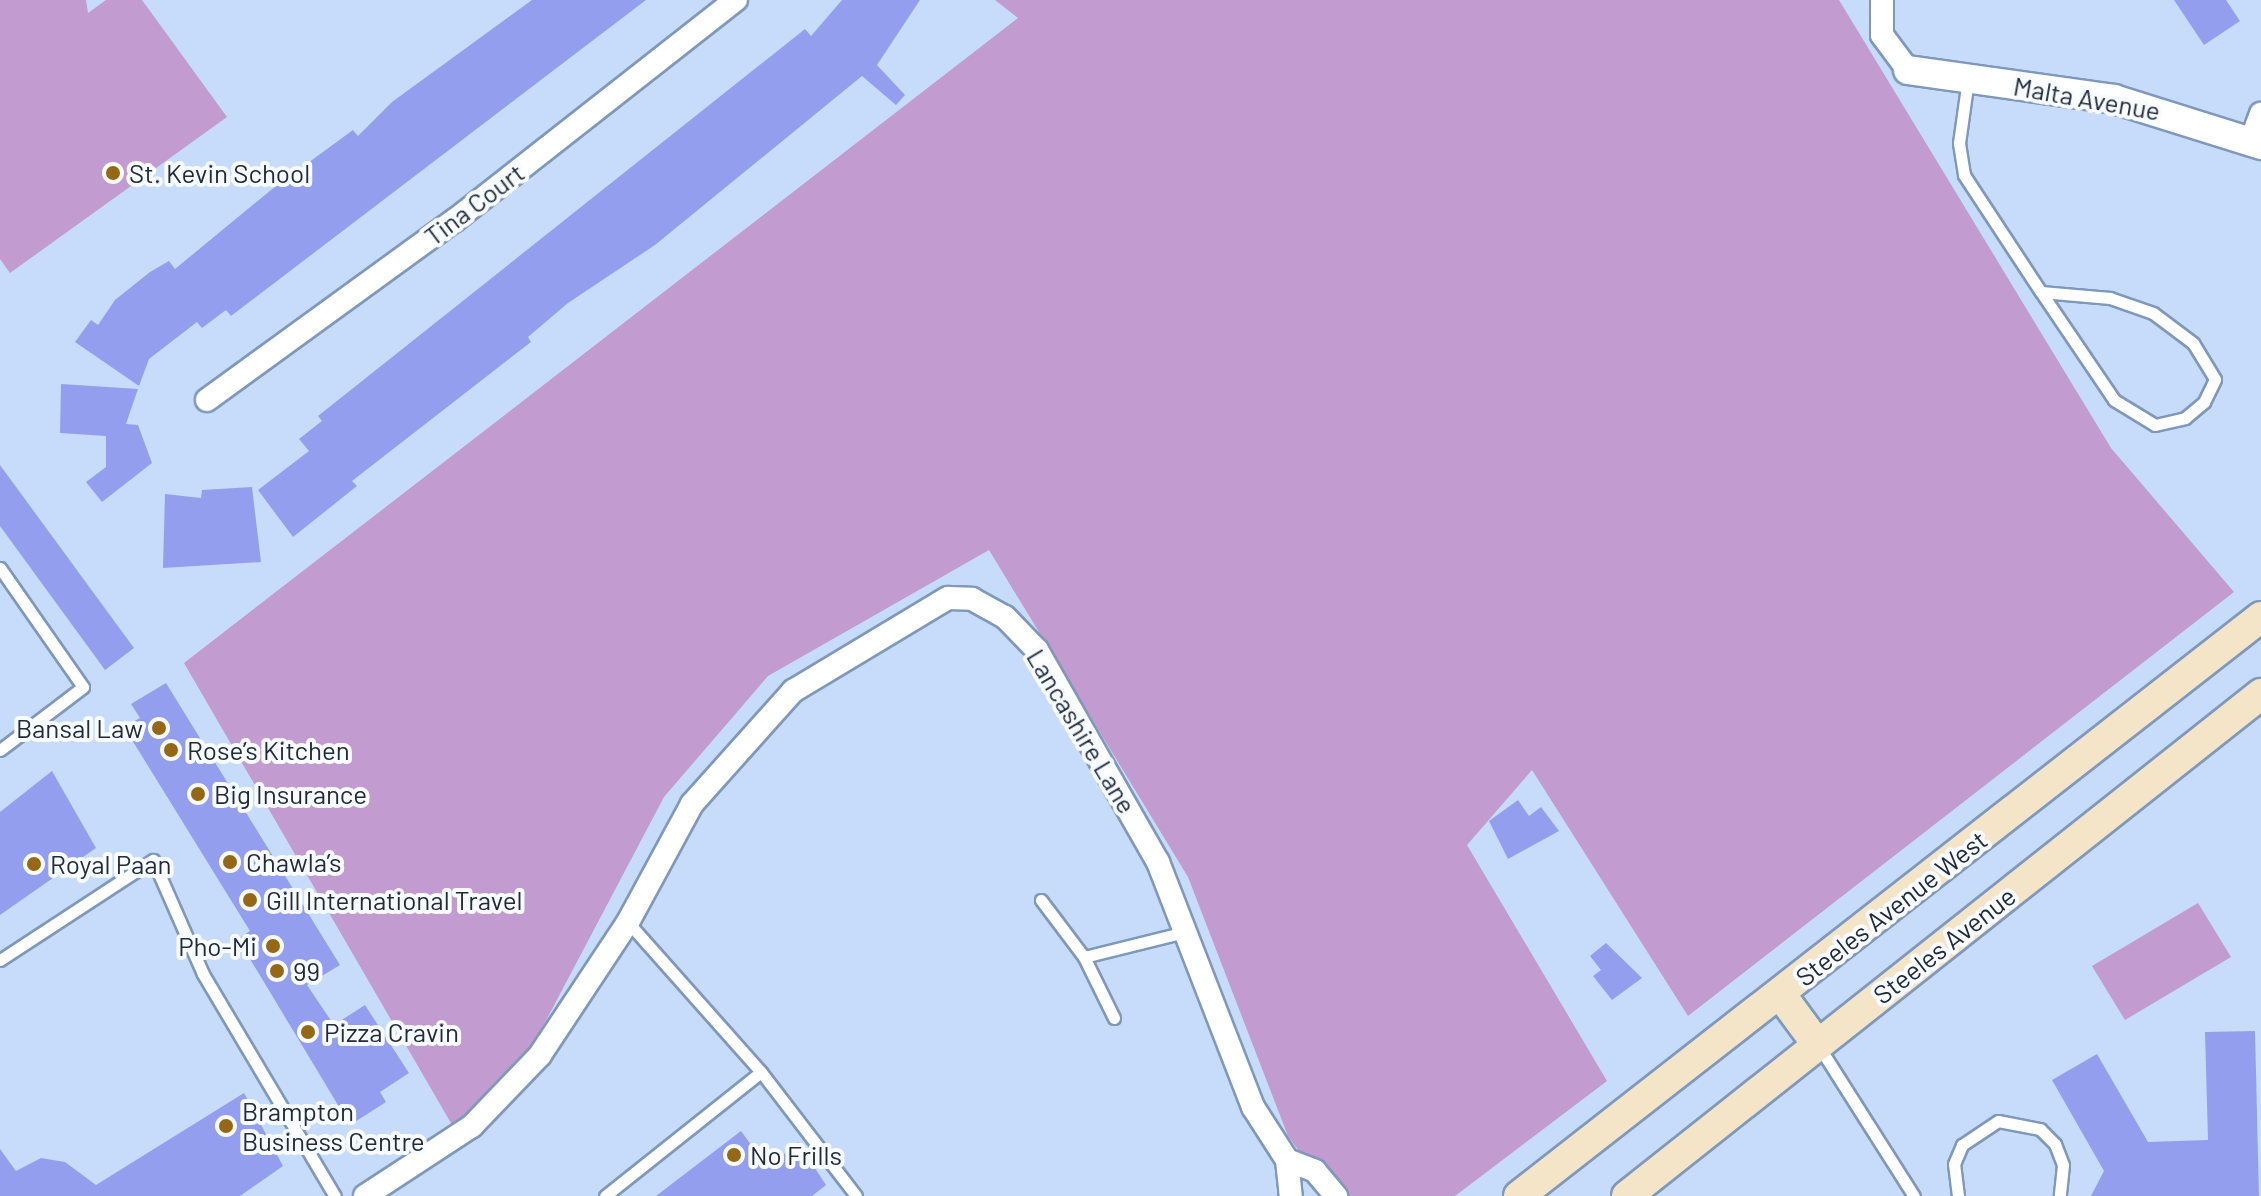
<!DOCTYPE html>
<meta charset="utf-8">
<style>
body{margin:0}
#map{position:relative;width:2261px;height:1196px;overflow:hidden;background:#c6dcfa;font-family:Barlow,sans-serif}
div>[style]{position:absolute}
.green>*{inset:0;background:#c29bd0}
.building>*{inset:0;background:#949eef}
.roads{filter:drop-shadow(2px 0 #7f98bb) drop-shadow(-2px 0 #7f98bb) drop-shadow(0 2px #7f98bb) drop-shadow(0 -2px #7f98bb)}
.service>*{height:11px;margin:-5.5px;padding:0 5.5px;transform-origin:5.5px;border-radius:5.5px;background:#fff}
.minor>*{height:22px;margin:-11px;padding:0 11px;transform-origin:11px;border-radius:11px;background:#fff}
.tertiary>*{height:28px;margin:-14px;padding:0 14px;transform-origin:14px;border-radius:14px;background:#fff}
.secondary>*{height:30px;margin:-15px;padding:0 15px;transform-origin:15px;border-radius:15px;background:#f4e4c8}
.dots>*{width:22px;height:22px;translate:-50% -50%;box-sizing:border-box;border:4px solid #f8fbff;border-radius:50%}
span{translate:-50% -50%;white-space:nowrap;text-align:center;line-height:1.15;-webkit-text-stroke:8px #f8fbff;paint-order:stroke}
.street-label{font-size:26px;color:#212b39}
.poi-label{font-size:26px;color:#212b39}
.left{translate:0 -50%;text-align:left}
.right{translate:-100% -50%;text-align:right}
</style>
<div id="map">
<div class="green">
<i style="clip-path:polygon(0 0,86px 0,88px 13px,106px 0,142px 0,227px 117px,10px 273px,0 259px)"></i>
<i style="clip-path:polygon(995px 0,1839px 0,2111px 448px,2234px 592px,1688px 1016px,1532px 770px,1467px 845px,1607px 1081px,1455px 1196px,1332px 1196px,1288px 1136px,1188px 877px,989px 550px,768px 676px,664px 797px,522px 1066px,455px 1130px,184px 663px,1018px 18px)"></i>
<i style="clip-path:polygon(2198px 903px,2231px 957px,2125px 1020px,2092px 966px)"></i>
</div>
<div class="building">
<i style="clip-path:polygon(532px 0,646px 0,231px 316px,226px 310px,202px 328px,197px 322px,149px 359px,139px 386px,75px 342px,91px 320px,98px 325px,115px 300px,150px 272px,169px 261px,175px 269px,271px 190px,353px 130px,358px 136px,392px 102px)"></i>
<i style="clip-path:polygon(842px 0,920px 0,877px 65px,905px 95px,896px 105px,862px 76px,655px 245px,568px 303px,528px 337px,531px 342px,352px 481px,357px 486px,293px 537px,258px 490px,309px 451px,299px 439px,322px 421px,318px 416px,805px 29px,811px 36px)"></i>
<i style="clip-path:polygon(2174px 0,2226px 0,2240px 21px,2204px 45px)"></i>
<i style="clip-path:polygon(61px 384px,138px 389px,126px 424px,138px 425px,152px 463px,102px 502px,86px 482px,106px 467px,106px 436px,60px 433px)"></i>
<i style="clip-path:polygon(0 465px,134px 648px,105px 670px,0 526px)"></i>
<i style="clip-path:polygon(252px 487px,261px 562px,163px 568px,165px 494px,201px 498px,202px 490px)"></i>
<i style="clip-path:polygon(166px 683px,340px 965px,307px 985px,334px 1025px,365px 1005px,409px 1073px,380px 1092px,386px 1102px,350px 1125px,238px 939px,250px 931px,124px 727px,140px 718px,131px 704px)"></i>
<i style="clip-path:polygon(52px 771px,96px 848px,0 915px,0 812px)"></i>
<i style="clip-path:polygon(1518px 800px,1529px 816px,1541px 807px,1559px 831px,1508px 859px,1489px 821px)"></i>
<i style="clip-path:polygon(1606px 943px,1642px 978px,1612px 1000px,1593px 976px,1601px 970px,1590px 956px)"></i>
<i style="clip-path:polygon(2255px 1031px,2259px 1196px,2091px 1196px,2104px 1171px,2052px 1080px,2097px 1054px,2148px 1142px,2208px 1140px,2205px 1032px)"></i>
<i style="clip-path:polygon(244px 1093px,283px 1166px,240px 1196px,0 1196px,0 1149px,16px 1171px,41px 1158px,65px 1162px,96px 1185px)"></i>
<i style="clip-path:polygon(741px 1131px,768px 1168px,798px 1142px,826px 1185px,812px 1196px,656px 1196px)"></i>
</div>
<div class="roads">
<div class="service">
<i style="left:1968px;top:79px;width:65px;rotate:98deg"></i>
<i style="left:1959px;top:143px;width:32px;rotate:81deg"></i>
<i style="left:1964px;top:175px;width:140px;rotate:56.7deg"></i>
<i style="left:2041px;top:292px;width:130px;rotate:55.9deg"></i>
<i style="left:2114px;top:400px;width:48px;rotate:31.4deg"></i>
<i style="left:2155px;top:425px;width:31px;rotate:-13deg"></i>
<i style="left:2185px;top:418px;width:25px;rotate:-40deg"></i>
<i style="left:2204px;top:402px;width:25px;rotate:-64deg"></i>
<i style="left:2215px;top:379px;width:42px;rotate:-121.4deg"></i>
<i style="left:2193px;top:343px;width:50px;rotate:-143.1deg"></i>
<i style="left:2153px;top:313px;width:46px;rotate:-160.8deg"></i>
<i style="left:2110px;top:298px;width:69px;rotate:-175deg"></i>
<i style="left:0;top:568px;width:145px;rotate:55.1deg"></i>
<i style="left:83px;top:687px;width:104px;rotate:142.8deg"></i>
<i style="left:1041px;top:900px;width:71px;rotate:53deg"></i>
<i style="left:1084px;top:957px;width:68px;rotate:63.8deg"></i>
<i style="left:1084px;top:957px;width:104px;rotate:-13.9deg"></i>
<i style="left:0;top:960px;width:183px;rotate:-33.2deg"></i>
<i style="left:153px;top:860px;width:124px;rotate:66.3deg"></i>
<i style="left:203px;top:974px;width:258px;rotate:59.3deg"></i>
<i style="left:1818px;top:1045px;width:179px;rotate:57.6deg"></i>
<i style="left:761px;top:1072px;width:156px;rotate:52.5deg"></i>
<i style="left:605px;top:1196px;width:199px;rotate:-38.5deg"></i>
<i style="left:761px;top:1072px;width:200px;rotate:-131.6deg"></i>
<i style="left:1958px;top:1196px;width:32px;rotate:-97deg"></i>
<i style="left:1954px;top:1164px;width:21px;rotate:-67deg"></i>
<i style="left:1962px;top:1145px;width:43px;rotate:-33.7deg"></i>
<i style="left:1998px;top:1121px;width:43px;rotate:10.8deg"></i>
<i style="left:2040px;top:1129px;width:21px;rotate:45deg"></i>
<i style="left:2055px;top:1144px;width:22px;rotate:69deg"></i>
<i style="left:2063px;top:1165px;width:31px;rotate:96deg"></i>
</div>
<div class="minor">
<i style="left:1882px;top:0;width:35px;rotate:90deg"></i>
<i style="left:1882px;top:35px;width:44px;rotate:53.4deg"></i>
<i style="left:2251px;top:141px;width:29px;rotate:-70deg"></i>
<i style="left:207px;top:400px;width:306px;rotate:-36deg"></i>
<i style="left:455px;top:220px;width:357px;rotate:-38.1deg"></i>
<i style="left:1287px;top:1160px;width:30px;rotate:21deg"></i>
<i style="left:1315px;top:1171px;width:33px;rotate:50deg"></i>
<i style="left:365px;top:1196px;width:128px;rotate:-33.2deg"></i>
<i style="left:472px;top:1126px;width:98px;rotate:-46.2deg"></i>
<i style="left:540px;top:1055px;width:159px;rotate:-56.5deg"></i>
<i style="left:628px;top:922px;width:134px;rotate:-61.5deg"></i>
<i style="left:692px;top:804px;width:152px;rotate:-48.2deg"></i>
<i style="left:793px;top:691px;width:181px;rotate:-31deg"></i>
<i style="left:948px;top:598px;width:24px;rotate:2deg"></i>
<i style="left:972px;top:599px;width:38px;rotate:29deg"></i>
<i style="left:1005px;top:617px;width:46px;rotate:45.9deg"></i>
<i style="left:1037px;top:650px;width:244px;rotate:60.3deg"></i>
<i style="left:1158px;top:862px;width:263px;rotate:68.8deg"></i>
<i style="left:1253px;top:1107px;width:63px;rotate:57.3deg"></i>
<i style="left:1287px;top:1160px;width:36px;rotate:84deg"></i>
</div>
<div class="tertiary">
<i style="left:1908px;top:70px;width:208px;rotate:8deg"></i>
<i style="left:2114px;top:99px;width:154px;rotate:17.4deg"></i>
</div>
<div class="secondary">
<i style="left:1781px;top:995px;width:61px;rotate:53.7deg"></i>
<i style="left:1519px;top:1196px;width:941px;rotate:-37.97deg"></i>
<i style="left:1627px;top:1196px;width:809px;rotate:-38.37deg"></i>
</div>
</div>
<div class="dots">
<i style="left:113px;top:173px;background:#946814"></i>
<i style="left:159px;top:728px;background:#946814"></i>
<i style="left:171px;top:750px;background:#946814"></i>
<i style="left:198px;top:794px;background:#946814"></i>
<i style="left:230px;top:862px;background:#946814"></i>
<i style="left:34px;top:864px;background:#946814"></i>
<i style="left:250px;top:900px;background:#946814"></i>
<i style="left:273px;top:946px;background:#946814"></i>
<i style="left:277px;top:971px;background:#946814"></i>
<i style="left:308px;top:1032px;background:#946814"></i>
<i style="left:226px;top:1126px;background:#946814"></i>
<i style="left:734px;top:1155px;background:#946814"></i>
</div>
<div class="street-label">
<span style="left:2087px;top:98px;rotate:10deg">Malta Avenue</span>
<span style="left:474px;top:204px;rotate:-37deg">Tina Court</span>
<span style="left:1082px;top:731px;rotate:59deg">Lancashire Lane</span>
<span style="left:1891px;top:908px;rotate:-38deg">Steeles Avenue West</span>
<span style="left:1944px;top:945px;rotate:-38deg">Steeles Avenue</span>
</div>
<div class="poi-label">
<span class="left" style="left:129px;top:173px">St. Kevin School</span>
<span class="right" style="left:143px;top:728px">Bansal Law</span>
<span class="left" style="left:187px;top:750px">Rose’s Kitchen</span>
<span class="left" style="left:214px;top:794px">Big Insurance</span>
<span class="left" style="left:246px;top:862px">Chawla’s</span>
<span class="left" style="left:50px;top:864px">Royal Paan</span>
<span class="left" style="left:266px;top:900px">Gill International Travel</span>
<span class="right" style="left:257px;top:946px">Pho-Mi</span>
<span class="left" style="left:293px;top:971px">99</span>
<span class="left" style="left:324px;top:1032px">Pizza Cravin</span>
<span class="left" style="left:242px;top:1126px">Brampton<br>Business Centre</span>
<span class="left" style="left:750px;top:1155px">No Frills</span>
</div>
</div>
